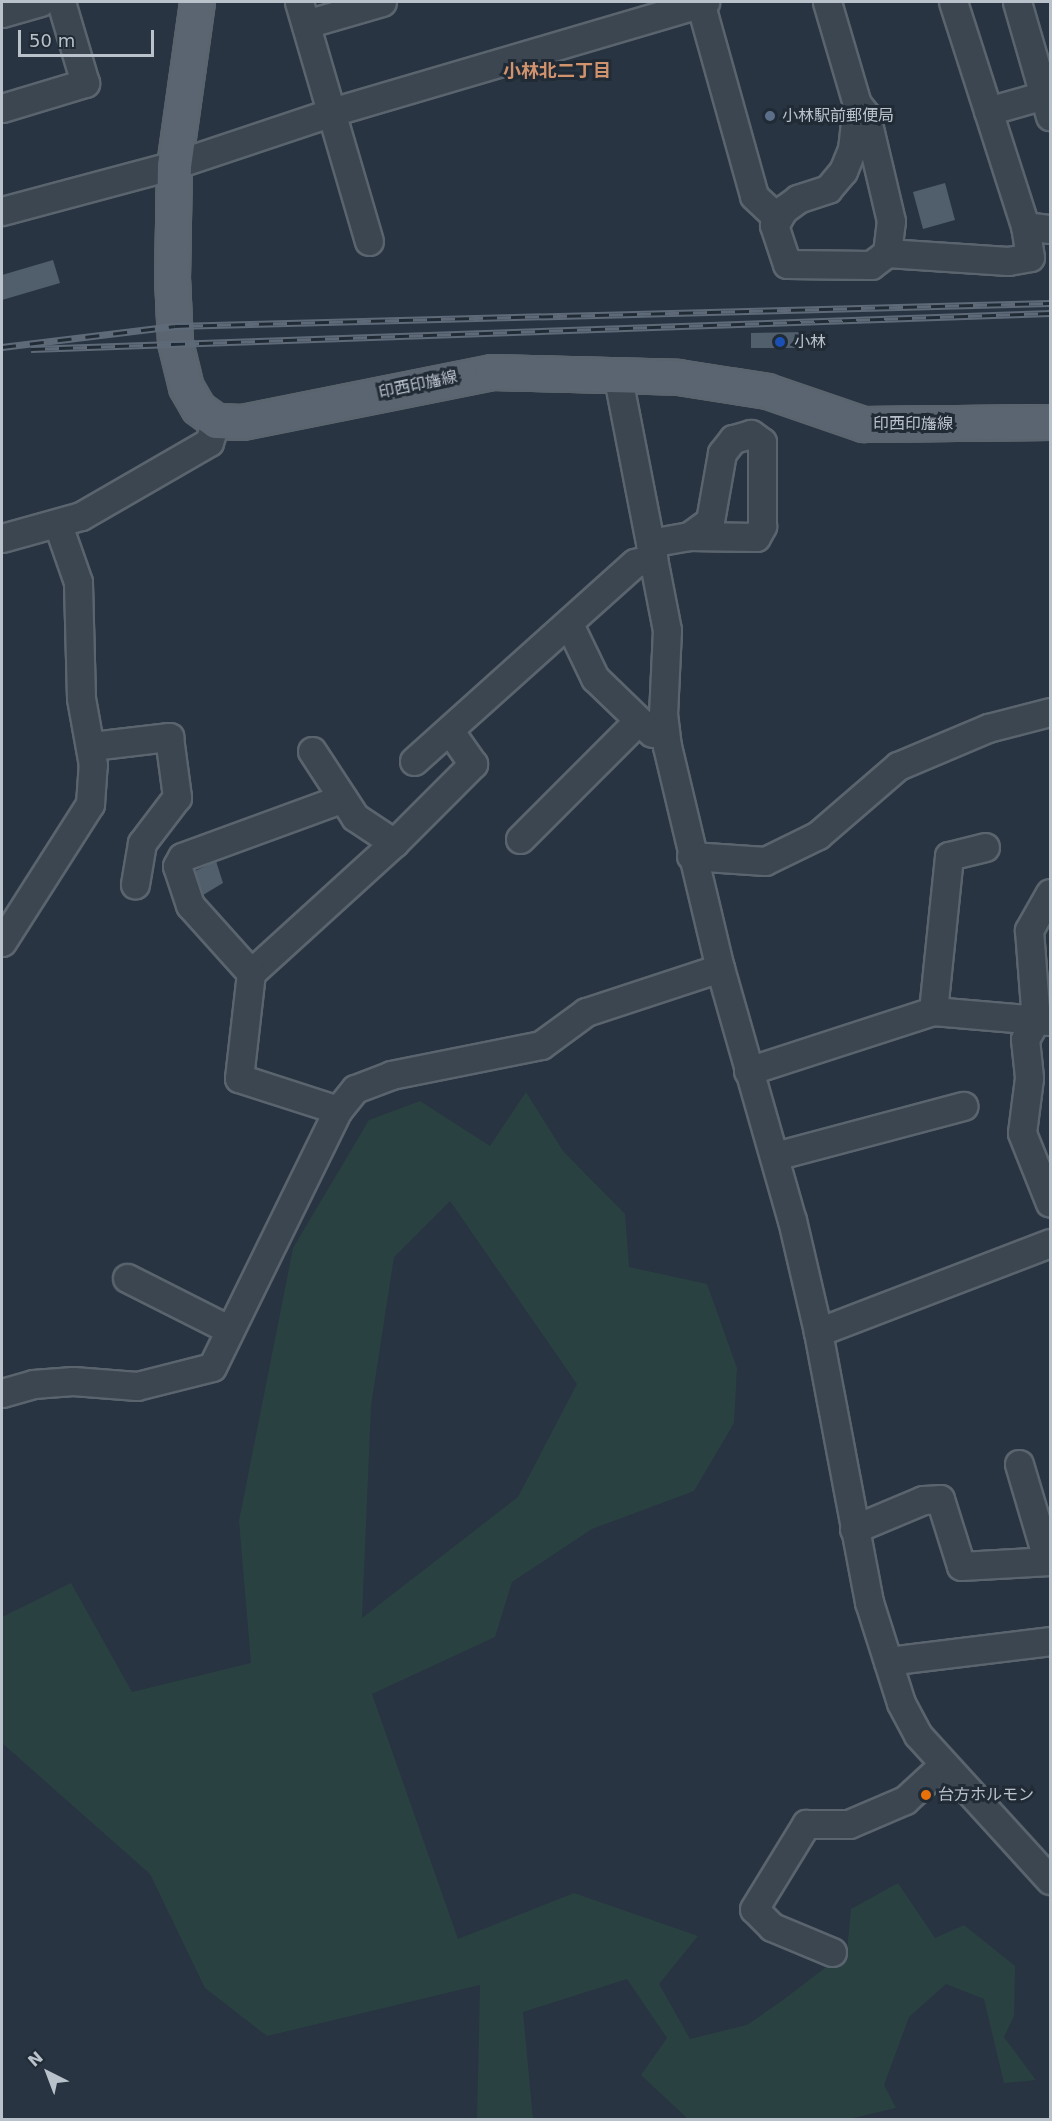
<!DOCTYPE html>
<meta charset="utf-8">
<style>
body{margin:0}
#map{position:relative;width:1052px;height:2121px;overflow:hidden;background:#283441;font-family:"DejaVu Sans","Noto Sans JP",sans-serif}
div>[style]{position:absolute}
.green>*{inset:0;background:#2a4142}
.building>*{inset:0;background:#515f6c}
.roads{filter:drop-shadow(2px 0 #5a646e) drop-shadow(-2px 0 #5a646e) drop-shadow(0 2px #5a646e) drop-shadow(0 -2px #5a646e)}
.minor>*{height:27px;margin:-13.5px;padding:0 13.5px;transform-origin:13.5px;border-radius:13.5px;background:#3c4651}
.major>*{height:33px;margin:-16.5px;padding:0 16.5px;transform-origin:16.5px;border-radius:16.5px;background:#5a6571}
.rail>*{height:7px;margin-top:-3.5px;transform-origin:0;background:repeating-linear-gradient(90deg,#212b36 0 14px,#5e6a78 0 28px);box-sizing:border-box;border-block:2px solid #5e6a78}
.dots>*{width:16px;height:16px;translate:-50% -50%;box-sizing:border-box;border:3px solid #212b36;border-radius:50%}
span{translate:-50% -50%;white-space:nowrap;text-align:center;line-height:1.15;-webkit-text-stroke:6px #212b36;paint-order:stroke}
.poi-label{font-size:16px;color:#b9c1cb}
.left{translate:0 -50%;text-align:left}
.street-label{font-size:16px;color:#b9c1cb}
.neighbourhood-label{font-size:18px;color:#d1936e;font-weight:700}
.frame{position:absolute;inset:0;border:3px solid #b9c1cb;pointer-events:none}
.north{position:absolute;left:18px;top:2043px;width:60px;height:60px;-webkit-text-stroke:4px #212b36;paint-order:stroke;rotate:318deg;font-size:16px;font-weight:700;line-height:24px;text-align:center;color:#b9c1cb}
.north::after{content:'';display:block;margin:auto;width:21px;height:27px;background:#b9c1cb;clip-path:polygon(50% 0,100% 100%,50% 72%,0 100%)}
.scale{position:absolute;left:18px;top:30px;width:136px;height:27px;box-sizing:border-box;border:3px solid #b9c1cb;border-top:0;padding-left:8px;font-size:18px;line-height:21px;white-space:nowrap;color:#b9c1cb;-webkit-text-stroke:4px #212b36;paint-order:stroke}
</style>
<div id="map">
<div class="green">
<i style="clip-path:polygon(evenodd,526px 1092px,563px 1151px,625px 1214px,629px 1267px,707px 1284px,737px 1368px,734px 1423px,694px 1491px,592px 1529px,512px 1582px,495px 1637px,372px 1694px,458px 1939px,574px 1893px,698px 1936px,659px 1984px,690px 2039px,747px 2025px,783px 2000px,847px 1951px,851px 1909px,898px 1883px,935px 1938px,964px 1925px,1015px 1966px,1014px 2016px,1004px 2037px,1036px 2080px,1004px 2083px,984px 1999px,946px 1984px,909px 2017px,884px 2085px,896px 2108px,845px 2120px,688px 2119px,641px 2075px,667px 2038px,627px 1979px,523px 2012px,533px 2119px,477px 2119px,480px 1985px,267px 2036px,205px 1988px,150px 1874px,2px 1743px,2px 1617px,71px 1583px,132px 1692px,251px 1663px,239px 1521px,293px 1248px,369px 1120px,420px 1101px,490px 1146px,526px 1092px,450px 1201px,577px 1384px,518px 1497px,362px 1618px,371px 1406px,394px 1257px,450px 1201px)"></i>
</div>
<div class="building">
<i style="clip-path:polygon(945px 183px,955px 220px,923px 229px,913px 192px)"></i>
<i style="clip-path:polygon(53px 260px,60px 283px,2px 300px,2px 275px)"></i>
<i style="clip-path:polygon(806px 332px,807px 348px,751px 348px,751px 333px)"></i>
<i style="clip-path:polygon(216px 861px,223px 883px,203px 895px,195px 871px)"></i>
</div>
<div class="roads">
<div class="minor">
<i style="left:299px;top:2px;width:249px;rotate:73.7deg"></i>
<i style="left:700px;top:2px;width:201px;rotate:74.4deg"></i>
<i style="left:754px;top:196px;width:33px;rotate:43deg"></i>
<i style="left:827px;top:2px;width:106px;rotate:73.6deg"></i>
<i style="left:857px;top:104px;width:45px;rotate:96.3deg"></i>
<i style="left:852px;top:149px;width:24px;rotate:112deg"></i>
<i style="left:843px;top:171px;width:23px;rotate:130deg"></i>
<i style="left:828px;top:189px;width:32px;rotate:162deg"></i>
<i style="left:798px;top:199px;width:17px;rotate:144deg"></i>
<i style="left:784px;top:209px;width:19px;rotate:122deg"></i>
<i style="left:774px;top:225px;width:41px;rotate:71.6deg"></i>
<i style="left:787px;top:264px;width:84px;rotate:0.7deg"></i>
<i style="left:871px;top:265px;width:20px;rotate:-37deg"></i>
<i style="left:887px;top:253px;width:32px;rotate:-83deg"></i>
<i style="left:891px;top:221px;width:109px;rotate:-103.3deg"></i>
<i style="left:866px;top:115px;width:14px;rotate:-129deg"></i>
<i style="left:1017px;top:2px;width:119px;rotate:73.9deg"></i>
<i style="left:2px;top:13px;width:40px;rotate:-16deg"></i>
<i style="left:306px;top:24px;width:79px;rotate:-16.1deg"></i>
<i style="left:2px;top:108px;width:87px;rotate:-16.8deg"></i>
<i style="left:85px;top:83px;width:84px;rotate:-106.5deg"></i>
<i style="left:988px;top:111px;width:58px;rotate:-15.9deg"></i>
<i style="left:2px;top:211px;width:178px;rotate:-15deg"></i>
<i style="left:174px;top:165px;width:167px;rotate:-18.5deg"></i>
<i style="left:332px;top:112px;width:389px;rotate:-16.4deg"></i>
<i style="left:1025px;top:226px;width:25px;rotate:7deg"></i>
<i style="left:887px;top:253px;width:121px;rotate:3.8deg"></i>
<i style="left:1008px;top:261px;width:22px;rotate:-10deg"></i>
<i style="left:1030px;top:257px;width:31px;rotate:-99deg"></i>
<i style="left:1025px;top:226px;width:235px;rotate:-107.8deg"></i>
<i style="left:617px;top:373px;width:262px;rotate:79deg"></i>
<i style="left:667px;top:630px;width:84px;rotate:92.7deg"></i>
<i style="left:663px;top:714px;width:32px;rotate:83deg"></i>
<i style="left:667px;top:746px;width:228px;rotate:76.6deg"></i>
<i style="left:720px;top:968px;width:262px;rotate:74.1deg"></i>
<i style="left:792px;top:1220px;width:115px;rotate:76.9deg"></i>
<i style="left:818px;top:1332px;width:275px;rotate:79.3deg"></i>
<i style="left:869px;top:1602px;width:106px;rotate:72.4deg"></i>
<i style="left:901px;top:1703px;width:36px;rotate:62deg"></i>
<i style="left:918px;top:1735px;width:196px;rotate:47.7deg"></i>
<i style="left:2px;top:538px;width:82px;rotate:-15.6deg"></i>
<i style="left:81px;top:516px;width:148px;rotate:-30deg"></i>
<i style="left:209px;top:442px;width:22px;rotate:-72deg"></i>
<i style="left:650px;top:543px;width:40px;rotate:-10deg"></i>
<i style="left:689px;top:536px;width:67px;rotate:0.9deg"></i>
<i style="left:756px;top:537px;width:13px;rotate:-61deg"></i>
<i style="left:762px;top:526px;width:84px;rotate:-90deg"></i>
<i style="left:762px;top:442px;width:14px;rotate:-144deg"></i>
<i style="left:751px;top:434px;width:19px;rotate:164deg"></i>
<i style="left:733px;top:439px;width:18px;rotate:128deg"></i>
<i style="left:722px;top:453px;width:69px;rotate:100deg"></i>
<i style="left:710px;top:521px;width:26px;rotate:144deg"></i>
<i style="left:569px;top:624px;width:60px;rotate:64.3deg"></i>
<i style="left:595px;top:678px;width:79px;rotate:44deg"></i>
<i style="left:92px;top:746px;width:78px;rotate:-6.7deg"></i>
<i style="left:169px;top:737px;width:61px;rotate:82.4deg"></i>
<i style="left:177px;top:797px;width:58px;rotate:127.3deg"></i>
<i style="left:142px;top:843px;width:42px;rotate:99.7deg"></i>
<i style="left:312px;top:751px;width:79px;rotate:56.9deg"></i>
<i style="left:355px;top:817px;width:47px;rotate:33.7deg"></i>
<i style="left:414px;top:761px;width:297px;rotate:-41.9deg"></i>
<i style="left:635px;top:563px;width:19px;rotate:-16deg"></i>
<i style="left:520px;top:839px;width:167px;rotate:-45deg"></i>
<i style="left:691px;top:856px;width:74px;rotate:3.9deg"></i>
<i style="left:765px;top:861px;width:59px;rotate:-26.1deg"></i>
<i style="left:818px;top:835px;width:106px;rotate:-40.8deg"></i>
<i style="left:898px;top:766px;width:98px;rotate:-22.9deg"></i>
<i style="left:988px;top:728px;width:64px;rotate:-14.5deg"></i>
<i style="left:1050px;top:893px;width:43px;rotate:119.6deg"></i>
<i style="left:1029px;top:930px;width:90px;rotate:85.6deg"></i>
<i style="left:1036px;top:1020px;width:22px;rotate:120deg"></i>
<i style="left:1025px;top:1039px;width:39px;rotate:84deg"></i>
<i style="left:1029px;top:1078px;width:55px;rotate:97.3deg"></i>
<i style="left:1022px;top:1133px;width:75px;rotate:68.2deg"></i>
<i style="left:2px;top:942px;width:164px;rotate:-57.5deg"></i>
<i style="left:90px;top:804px;width:39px;rotate:-86deg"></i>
<i style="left:93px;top:765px;width:68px;rotate:-100.2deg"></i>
<i style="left:81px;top:698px;width:116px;rotate:-91.5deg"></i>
<i style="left:78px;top:582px;width:60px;rotate:-109.3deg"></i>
<i style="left:251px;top:973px;width:193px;rotate:-42.3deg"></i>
<i style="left:394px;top:843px;width:112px;rotate:-45deg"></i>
<i style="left:473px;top:764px;width:38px;rotate:-125deg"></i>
<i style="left:933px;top:1011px;width:156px;rotate:-84.1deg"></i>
<i style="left:949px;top:856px;width:37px;rotate:-14deg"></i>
<i style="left:748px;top:1071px;width:194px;rotate:-18deg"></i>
<i style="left:933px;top:1011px;width:117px;rotate:4.9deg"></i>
<i style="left:338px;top:1110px;width:104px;rotate:-162.1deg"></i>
<i style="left:239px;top:1078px;width:106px;rotate:-83.5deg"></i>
<i style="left:251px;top:973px;width:91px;rotate:-131.9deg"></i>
<i style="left:190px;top:905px;width:41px;rotate:-108.4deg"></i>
<i style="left:177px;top:866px;width:10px;rotate:-61deg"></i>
<i style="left:182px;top:857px;width:171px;rotate:-20.1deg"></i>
<i style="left:775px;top:1156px;width:195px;rotate:-14.9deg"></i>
<i style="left:127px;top:1278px;width:113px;rotate:26.8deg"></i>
<i style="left:818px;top:1332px;width:248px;rotate:-21deg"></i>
<i style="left:2px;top:1393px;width:32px;rotate:-16deg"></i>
<i style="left:33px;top:1384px;width:40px;rotate:-4.3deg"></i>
<i style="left:73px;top:1381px;width:64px;rotate:4.5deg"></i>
<i style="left:137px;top:1386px;width:77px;rotate:-14.2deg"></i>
<i style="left:212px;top:1367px;width:286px;rotate:-63.9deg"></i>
<i style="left:338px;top:1110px;width:27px;rotate:-51deg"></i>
<i style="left:355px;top:1089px;width:39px;rotate:-21deg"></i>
<i style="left:391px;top:1075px;width:153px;rotate:-11.3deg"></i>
<i style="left:541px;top:1045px;width:56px;rotate:-36.3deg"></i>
<i style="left:586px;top:1012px;width:141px;rotate:-18.2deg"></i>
<i style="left:1019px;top:1464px;width:84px;rotate:73.5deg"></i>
<i style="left:854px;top:1529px;width:75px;rotate:-22.8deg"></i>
<i style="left:923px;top:1500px;width:17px;rotate:-3deg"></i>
<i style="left:940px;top:1499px;width:70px;rotate:72.6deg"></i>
<i style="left:961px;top:1566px;width:89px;rotate:-3.2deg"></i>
<i style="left:888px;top:1661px;width:163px;rotate:-7deg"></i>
<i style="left:832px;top:1952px;width:65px;rotate:-157.4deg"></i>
<i style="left:772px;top:1927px;width:25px;rotate:-135deg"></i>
<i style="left:754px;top:1909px;width:100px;rotate:-58.5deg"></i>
<i style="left:806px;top:1824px;width:43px"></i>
<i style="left:849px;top:1824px;width:61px;rotate:-23.2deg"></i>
<i style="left:905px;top:1800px;width:52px;rotate:-42.6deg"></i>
</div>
<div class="major">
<i style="left:197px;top:2px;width:165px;rotate:98deg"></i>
<i style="left:174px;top:165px;width:112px;rotate:91deg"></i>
<i style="left:172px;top:277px;width:65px;rotate:87.4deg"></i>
<i style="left:175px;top:342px;width:46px;rotate:76.3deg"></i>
<i style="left:186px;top:387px;width:24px;rotate:60deg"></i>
<i style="left:198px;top:408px;width:22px;rotate:36deg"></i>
<i style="left:216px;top:421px;width:26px;rotate:2deg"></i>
<i style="left:242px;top:422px;width:255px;rotate:-11.3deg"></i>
<i style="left:492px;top:372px;width:186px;rotate:1.5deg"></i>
<i style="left:678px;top:377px;width:90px;rotate:8.9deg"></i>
<i style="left:767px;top:391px;width:102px;rotate:19deg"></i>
<i style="left:863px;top:424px;width:187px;rotate:-0.6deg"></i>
</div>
</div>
<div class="rail">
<i style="left:2px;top:347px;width:174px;rotate:-6.9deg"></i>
<i style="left:175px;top:326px;width:875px;rotate:-1.51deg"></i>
<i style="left:31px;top:349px;width:1020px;rotate:-2.02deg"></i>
</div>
<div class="dots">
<i style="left:770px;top:116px;background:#5c6f8a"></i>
<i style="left:780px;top:342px;background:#1a4fb4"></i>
<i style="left:926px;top:1795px;background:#e8710a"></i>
</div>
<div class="poi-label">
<span class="left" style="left:782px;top:116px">小林駅前郵便局</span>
<span class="left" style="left:794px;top:342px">小林</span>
<span class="left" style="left:938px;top:1795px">台方ホルモン</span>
</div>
<div class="street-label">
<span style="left:418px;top:385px;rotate:-12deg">印西印旛線</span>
<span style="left:913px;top:424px">印西印旛線</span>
</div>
<div class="neighbourhood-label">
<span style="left:557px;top:71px">小林北二丁目</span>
</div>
<div class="frame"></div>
<div class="north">N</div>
<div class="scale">50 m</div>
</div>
